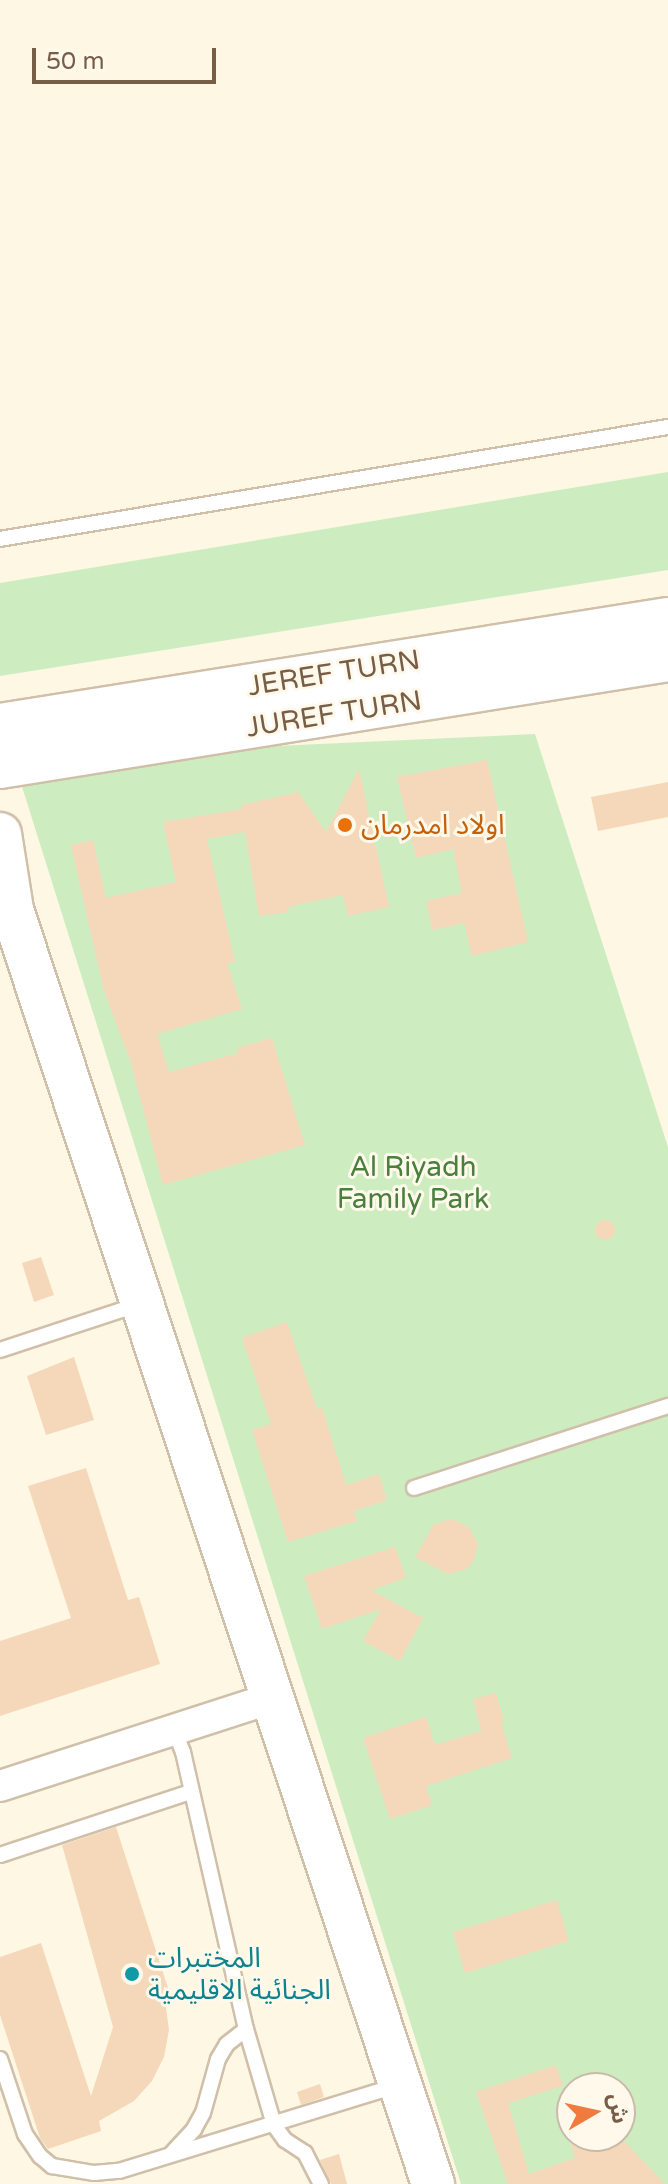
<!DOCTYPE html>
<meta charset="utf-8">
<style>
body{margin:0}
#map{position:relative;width:668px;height:2184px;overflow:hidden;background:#fef7e3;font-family:"Varela Round","Noto Sans Arabic",sans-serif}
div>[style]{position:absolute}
.green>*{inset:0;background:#cdedc1}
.building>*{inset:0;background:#f5d8b9}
.round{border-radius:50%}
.roads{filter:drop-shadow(2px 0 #d0bfa9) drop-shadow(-2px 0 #d0bfa9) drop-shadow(0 2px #d0bfa9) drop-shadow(0 -2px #d0bfa9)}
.lane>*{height:14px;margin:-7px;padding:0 7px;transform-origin:7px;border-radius:7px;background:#fff}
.street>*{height:30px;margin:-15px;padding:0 15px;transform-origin:15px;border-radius:15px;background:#fff}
.secondary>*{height:42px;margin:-21px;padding:0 21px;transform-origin:21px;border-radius:21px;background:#fff}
.dots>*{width:22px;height:22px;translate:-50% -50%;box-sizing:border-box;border:4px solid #fff9eb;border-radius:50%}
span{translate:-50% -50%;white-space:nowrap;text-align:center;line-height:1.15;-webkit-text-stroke:6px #fff9eb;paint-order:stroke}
.street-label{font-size:28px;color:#785e47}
.food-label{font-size:28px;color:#c56008}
.left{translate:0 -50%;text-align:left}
.park-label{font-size:28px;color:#4a7f3e}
.culture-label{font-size:28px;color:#0d838f}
.north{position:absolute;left:556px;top:2072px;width:80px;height:80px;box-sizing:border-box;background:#fff9eb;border:2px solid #c9bba9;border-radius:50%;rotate:81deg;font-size:22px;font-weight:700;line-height:32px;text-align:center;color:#785e47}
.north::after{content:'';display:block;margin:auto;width:28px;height:36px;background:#f17b3f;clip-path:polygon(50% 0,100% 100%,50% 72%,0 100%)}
.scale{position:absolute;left:32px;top:48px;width:184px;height:36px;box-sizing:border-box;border:4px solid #785e47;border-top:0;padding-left:10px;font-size:24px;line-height:28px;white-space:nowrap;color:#785e47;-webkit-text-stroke:6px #fff9eb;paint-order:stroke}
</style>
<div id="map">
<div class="green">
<i style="clip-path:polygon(668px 472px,668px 570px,0 676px,0 583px)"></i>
<i style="clip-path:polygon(evenodd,535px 734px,668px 1147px,668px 2184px,461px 2184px,13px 758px,535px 734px,572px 2088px,620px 2088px,620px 2136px,572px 2136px,572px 2088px)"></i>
</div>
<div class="building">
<i style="clip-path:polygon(487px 760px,528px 942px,472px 956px,464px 923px,432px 930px,426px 901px,462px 893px,453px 849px,416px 858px,397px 777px)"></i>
<i style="clip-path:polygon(359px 769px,389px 907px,348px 916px,343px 895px,288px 907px,289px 912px,259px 916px,245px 832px,207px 839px,235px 962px,227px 963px,242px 1009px,157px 1034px,169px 1072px,238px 1053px,237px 1048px,272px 1038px,305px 1145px,163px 1185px,131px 1063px,104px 991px,71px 845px,93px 840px,106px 898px,176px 882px,163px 822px,242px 809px,241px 805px,298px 792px,326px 832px)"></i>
<i style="clip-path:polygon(668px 782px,668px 817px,598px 831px,591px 797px)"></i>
<i class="round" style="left:595px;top:1220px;width:20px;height:20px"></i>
<i style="clip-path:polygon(41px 1257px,54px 1295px,34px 1302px,22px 1263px)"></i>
<i style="clip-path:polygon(287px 1322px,317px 1409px,322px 1408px,346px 1485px,379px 1474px,387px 1500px,354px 1511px,357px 1521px,288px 1542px,252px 1430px,271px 1424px,242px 1338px)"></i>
<i style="clip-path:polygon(74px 1357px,94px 1420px,46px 1435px,27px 1376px)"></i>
<i style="clip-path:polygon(86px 1468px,128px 1600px,139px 1597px,160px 1664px,0 1716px,0 1641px,71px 1618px,28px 1486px)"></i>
<i style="clip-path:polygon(452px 1519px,469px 1527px,478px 1544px,473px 1562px,466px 1569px,448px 1574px,415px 1557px,434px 1524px)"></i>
<i style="clip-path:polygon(395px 1547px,406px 1578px,371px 1590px,423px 1618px,400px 1661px,363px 1641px,381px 1609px,322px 1629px,304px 1576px)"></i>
<i style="clip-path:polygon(496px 1693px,504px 1722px,501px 1723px,512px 1758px,426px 1786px,432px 1805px,390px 1819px,363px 1738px,426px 1717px,435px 1745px,481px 1731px,473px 1699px)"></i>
<i style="clip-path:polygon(116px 1827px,169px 1991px,164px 1993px,169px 2030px,164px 2057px,152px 2081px,134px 2101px,99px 2121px,101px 2131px,48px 2149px,40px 2138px,0 2015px,0 1957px,41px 1943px,91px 2096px,113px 2027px,62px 1845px)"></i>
<i style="clip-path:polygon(557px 1900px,569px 1941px,465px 1973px,453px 1932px)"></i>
<i style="clip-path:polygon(556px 2065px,563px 2086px,508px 2103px,529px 2174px,575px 2158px,568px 2136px,590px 2136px,595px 2152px,624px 2141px,665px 2184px,508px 2184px,476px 2092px)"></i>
<i style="clip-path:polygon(320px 2084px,324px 2097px,301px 2105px,297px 2092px)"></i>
<i style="clip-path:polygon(339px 2154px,347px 2184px,331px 2184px,320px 2160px)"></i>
</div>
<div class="roads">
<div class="lane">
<i style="left:0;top:539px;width:677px;rotate:-9.52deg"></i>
<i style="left:0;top:1350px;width:147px;rotate:-18.2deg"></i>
<i style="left:414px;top:1488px;width:267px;rotate:-17.9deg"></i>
<i style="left:174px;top:1729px;width:25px;rotate:69deg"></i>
<i style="left:183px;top:1752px;width:284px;rotate:77.2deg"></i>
<i style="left:246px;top:2029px;width:100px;rotate:73.7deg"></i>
<i style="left:274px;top:2125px;width:19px;rotate:54deg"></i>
<i style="left:285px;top:2140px;width:24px;rotate:33deg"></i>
<i style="left:305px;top:2153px;width:35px;rotate:63deg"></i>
<i style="left:0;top:1855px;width:200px;rotate:-18.3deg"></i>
<i style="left:0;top:2059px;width:79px;rotate:71.6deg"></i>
<i style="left:25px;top:2134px;width:27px;rotate:56deg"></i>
<i style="left:40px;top:2156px;width:16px;rotate:40deg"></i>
<i style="left:52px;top:2166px;width:43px;rotate:9.5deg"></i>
<i style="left:94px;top:2173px;width:25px;rotate:-5deg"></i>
<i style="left:119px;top:2171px;width:290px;rotate:-17.1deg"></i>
<i style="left:172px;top:2153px;width:33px;rotate:-47deg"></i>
<i style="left:194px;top:2129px;width:18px;rotate:-61deg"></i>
<i style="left:203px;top:2113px;width:56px;rotate:-74.5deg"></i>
<i style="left:218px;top:2059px;width:17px;rotate:-59deg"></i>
<i style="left:227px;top:2044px;width:24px;rotate:-38deg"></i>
</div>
<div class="street">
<i style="left:0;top:1786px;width:286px;rotate:-17.9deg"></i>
</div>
<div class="secondary">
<i style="left:0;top:725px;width:676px;rotate:-9.02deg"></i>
<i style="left:0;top:767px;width:677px;rotate:-9.1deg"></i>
<i style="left:0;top:834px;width:77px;rotate:81deg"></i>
<i style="left:12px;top:910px;width:1342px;rotate:71.71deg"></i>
</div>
</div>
<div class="dots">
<i style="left:345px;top:825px;background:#e8710a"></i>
<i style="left:132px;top:1974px;background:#0f9aa8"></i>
</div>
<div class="street-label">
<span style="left:334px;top:673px;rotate:-9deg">JEREF TURN</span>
<span style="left:334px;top:714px;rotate:-9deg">JUREF TURN</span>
</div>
<div class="food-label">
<span class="left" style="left:361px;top:825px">اولاد امدرمان</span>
</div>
<div class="park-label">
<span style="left:413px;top:1183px">Al Riyadh<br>Family Park</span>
</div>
<div class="culture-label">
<span class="left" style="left:148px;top:1974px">المختبرات<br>الجنائية الاقليمية</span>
</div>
<div class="north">ش</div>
<div class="scale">50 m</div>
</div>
